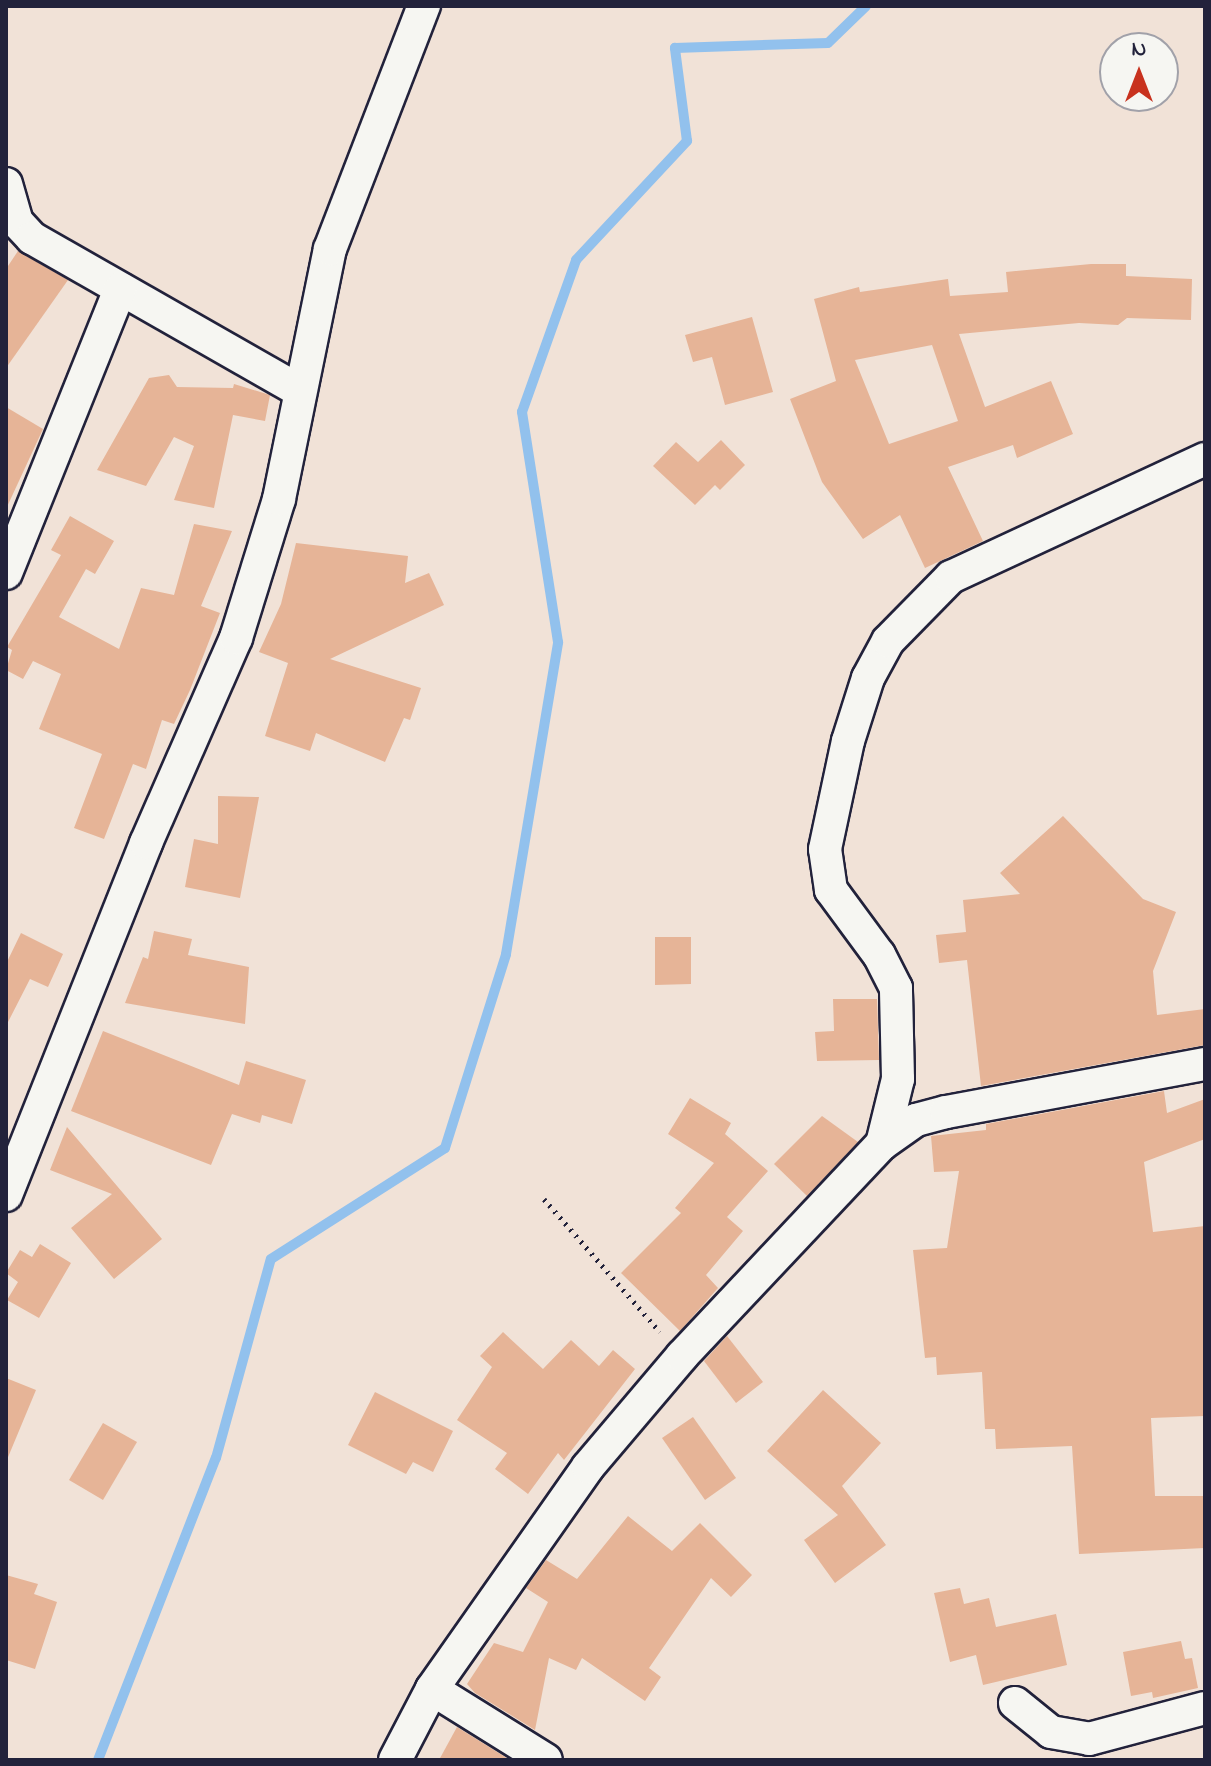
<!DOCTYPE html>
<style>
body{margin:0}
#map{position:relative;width:1211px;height:1766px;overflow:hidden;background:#f1e2d7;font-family:"Indie Flower",sans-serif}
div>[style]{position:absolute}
.stream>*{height:10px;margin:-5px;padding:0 5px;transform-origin:5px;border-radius:5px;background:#92c1ed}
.building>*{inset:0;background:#e6b497}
.path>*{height:5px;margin-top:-2.5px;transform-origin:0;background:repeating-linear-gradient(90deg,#22223b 0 2px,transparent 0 8px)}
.roads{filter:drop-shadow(2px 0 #22223b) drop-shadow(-2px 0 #22223b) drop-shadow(0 2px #22223b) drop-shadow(0 -2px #22223b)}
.street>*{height:32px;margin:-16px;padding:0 16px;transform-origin:16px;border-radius:16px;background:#f6f6f2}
span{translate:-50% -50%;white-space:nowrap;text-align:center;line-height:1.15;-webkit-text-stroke:7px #f6f6f2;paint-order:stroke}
.frame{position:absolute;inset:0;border:8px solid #22223b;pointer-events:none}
.north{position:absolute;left:1099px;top:32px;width:80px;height:80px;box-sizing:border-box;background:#f6f6f2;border:2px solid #a1a1a9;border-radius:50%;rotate:0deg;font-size:22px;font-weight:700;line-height:32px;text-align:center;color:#22223b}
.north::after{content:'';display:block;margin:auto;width:28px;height:36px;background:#c8321e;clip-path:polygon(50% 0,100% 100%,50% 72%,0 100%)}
</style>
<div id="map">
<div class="stream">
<i style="left:98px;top:1760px;width:324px;rotate:-68.7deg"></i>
<i style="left:216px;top:1458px;width:206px;rotate:-74.6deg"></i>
<i style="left:271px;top:1259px;width:206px;rotate:-32.5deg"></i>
<i style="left:445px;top:1148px;width:203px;rotate:-72.5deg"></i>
<i style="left:506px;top:954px;width:316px;rotate:-80.5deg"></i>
<i style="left:558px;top:642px;width:233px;rotate:-98.9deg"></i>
<i style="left:522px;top:412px;width:161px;rotate:-70.4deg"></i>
<i style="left:576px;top:260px;width:163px;rotate:-47deg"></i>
<i style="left:687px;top:141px;width:94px;rotate:-97.4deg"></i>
<i style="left:675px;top:48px;width:153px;rotate:-1.9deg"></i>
<i style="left:828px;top:43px;width:53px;rotate:-44.2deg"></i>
</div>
<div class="building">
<i style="clip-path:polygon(18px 251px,68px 280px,6px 368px,6px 269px)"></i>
<i style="clip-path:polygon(evenodd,1091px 264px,1126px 264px,1126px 276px,1192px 279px,1191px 320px,1127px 318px,1118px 325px,1079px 323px,959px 334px,985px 407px,1051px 381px,1073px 434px,1017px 458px,1013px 445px,948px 467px,983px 541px,925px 568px,900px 515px,863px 539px,822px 482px,790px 399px,836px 381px,814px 299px,859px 287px,860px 292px,948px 279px,950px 296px,1008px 292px,1006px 272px,1091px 264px,932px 345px,958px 421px,889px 444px,855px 360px,932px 345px)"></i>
<i style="clip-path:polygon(752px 317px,773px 392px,725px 405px,712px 357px,693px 362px,685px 335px)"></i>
<i style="clip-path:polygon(169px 375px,177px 387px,233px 388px,234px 384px,270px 395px,265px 421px,233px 415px,214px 508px,174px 500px,194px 446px,174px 437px,146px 486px,97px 470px,149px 378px)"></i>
<i style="clip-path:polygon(6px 407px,43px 429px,6px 509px)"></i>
<i style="clip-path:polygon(721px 440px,745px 465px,720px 490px,715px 485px,695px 505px,653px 466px,676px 442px,698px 462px)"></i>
<i style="clip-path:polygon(70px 516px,114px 541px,95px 574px,86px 569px,59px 617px,119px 649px,141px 588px,174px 595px,194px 524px,232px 531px,201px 606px,220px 613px,190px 690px,174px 724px,162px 720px,146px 769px,133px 764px,104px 839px,74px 828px,102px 754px,39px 729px,61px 674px,33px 661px,23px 679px,6px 670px,12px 650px,7px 647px,61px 555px,51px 550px)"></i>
<i style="clip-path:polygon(296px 543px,408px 556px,405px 583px,429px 573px,444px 605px,330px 659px,421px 688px,410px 720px,404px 718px,385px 762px,316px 733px,310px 751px,265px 736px,288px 663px,259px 652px,281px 604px)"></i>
<i style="clip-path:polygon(218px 796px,259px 797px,240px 898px,185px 887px,194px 839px,218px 844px)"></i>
<i style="clip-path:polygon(1063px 816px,1143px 899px,1176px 912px,1153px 971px,1157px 1015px,1205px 1009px,1205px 1045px,981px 1086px,967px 960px,939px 963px,936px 935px,966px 932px,963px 900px,1020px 894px,1000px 873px)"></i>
<i style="clip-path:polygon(154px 931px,192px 939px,188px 955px,249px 967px,245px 1024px,125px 1003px,143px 957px,148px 959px)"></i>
<i style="clip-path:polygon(21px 933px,63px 954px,48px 987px,30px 979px,6px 1026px,6px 964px)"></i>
<i style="clip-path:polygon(655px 937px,691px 937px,691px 984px,655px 985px)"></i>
<i style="clip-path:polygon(833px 999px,877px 999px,879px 1060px,817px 1061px,815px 1032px,834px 1031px)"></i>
<i style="clip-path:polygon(103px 1031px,239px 1085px,246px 1061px,306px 1080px,292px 1124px,262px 1115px,260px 1123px,232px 1114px,211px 1165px,71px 1111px)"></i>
<i style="clip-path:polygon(1164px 1091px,1167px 1113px,1205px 1099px,1205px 1139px,1144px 1162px,1153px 1232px,1205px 1226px,1205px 1416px,1151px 1418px,1155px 1496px,1205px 1496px,1205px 1548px,1079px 1554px,1072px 1446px,996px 1449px,995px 1429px,985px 1429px,982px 1372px,937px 1375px,936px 1357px,925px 1358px,913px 1250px,947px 1248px,959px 1171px,934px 1172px,931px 1136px,986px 1130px,986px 1124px)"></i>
<i style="clip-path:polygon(690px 1098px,731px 1123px,725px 1134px,768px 1171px,727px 1217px,743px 1231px,706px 1275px,718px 1288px,680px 1331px,621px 1273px,681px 1213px,675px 1208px,714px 1163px,668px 1134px)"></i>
<i style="clip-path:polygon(822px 1116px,858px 1142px,807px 1196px,774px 1164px)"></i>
<i style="clip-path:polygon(67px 1127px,162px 1239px,114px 1279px,71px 1228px,112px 1194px,50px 1170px)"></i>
<i style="clip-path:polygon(40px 1244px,71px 1263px,39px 1318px,7px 1300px,18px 1282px,6px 1273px,20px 1250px,32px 1257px)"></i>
<i style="clip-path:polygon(503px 1332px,543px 1369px,571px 1340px,599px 1366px,613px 1350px,635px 1369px,564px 1460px,558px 1453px,528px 1494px,495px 1469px,507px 1453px,457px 1420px,492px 1367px,480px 1356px)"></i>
<i style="clip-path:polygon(727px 1336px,763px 1382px,736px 1403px,704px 1361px)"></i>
<i style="clip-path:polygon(6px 1378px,36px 1390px,6px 1462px)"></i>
<i style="clip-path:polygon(823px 1390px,881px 1443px,842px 1486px,886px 1545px,835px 1583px,804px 1540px,838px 1515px,767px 1451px)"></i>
<i style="clip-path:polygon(375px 1392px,453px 1431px,433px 1472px,413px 1462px,406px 1474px,348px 1445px)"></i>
<i style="clip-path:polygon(693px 1417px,736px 1478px,705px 1500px,662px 1438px)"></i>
<i style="clip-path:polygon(103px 1423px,137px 1442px,103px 1500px,69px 1480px)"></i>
<i style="clip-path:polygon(628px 1516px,672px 1551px,700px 1523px,752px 1575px,731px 1597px,711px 1578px,649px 1668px,661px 1677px,645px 1701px,582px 1658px,576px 1670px,549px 1658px,535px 1730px,475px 1693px,467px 1684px,494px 1643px,523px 1652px,548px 1602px,526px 1588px,546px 1560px,577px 1579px)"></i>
<i style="clip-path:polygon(6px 1575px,38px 1584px,34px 1594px,57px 1602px,35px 1669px,6px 1660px)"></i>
<i style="clip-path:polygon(960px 1588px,964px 1604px,989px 1598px,996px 1627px,1056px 1614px,1067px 1665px,983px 1685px,976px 1655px,950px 1662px,934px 1593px)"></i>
<i style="clip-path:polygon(1181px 1641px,1185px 1659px,1192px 1658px,1198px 1688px,1153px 1698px,1152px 1692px,1131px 1696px,1123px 1652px)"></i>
<i style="clip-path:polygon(457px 1727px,510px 1760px,439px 1760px)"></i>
</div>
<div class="path">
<i style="left:544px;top:1199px;width:176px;rotate:48.9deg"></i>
</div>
<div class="roads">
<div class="street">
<i style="left:6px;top:184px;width:40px;rotate:74deg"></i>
<i style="left:17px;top:222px;width:22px;rotate:47deg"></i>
<i style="left:32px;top:238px;width:307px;rotate:29.7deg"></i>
<i style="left:6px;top:573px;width:306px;rotate:-68.1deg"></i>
<i style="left:882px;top:1144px;width:67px;rotate:-76.2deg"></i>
<i style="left:898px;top:1079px;width:91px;rotate:-91.3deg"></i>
<i style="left:896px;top:988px;width:37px;rotate:-117deg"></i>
<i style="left:879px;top:955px;width:81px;rotate:-126.4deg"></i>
<i style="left:831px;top:890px;width:41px;rotate:-98.3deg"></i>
<i style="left:825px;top:849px;width:110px;rotate:-78deg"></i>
<i style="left:848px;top:741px;width:66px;rotate:-72.4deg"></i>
<i style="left:868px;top:678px;width:42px;rotate:-61.6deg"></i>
<i style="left:888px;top:641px;width:90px;rotate:-45.5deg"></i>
<i style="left:951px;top:577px;width:280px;rotate:-24.9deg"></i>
<i style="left:6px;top:1195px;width:379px;rotate:-68.3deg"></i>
<i style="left:146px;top:843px;width:224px;rotate:-66.3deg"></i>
<i style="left:236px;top:638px;width:145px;rotate:-72.8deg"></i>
<i style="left:279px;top:499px;width:255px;rotate:-78.5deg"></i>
<i style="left:330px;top:249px;width:261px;rotate:-68.9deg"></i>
<i style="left:432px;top:1689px;width:134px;rotate:31.9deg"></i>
<i style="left:1015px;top:1703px;width:46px;rotate:38.9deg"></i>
<i style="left:1051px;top:1732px;width:39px;rotate:10deg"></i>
<i style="left:1089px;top:1739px;width:120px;rotate:-15deg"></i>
<i style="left:395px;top:1760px;width:80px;rotate:-62.5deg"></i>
<i style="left:432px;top:1689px;width:271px;rotate:-54.9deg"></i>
<i style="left:588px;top:1467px;width:145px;rotate:-49.7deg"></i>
<i style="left:682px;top:1356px;width:291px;rotate:-46.7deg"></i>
<i style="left:882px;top:1144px;width:42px;rotate:-35.2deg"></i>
<i style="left:916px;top:1120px;width:31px;rotate:-15deg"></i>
<i style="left:946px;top:1112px;width:263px;rotate:-10.5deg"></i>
</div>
</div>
<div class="frame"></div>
<div class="north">N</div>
</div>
